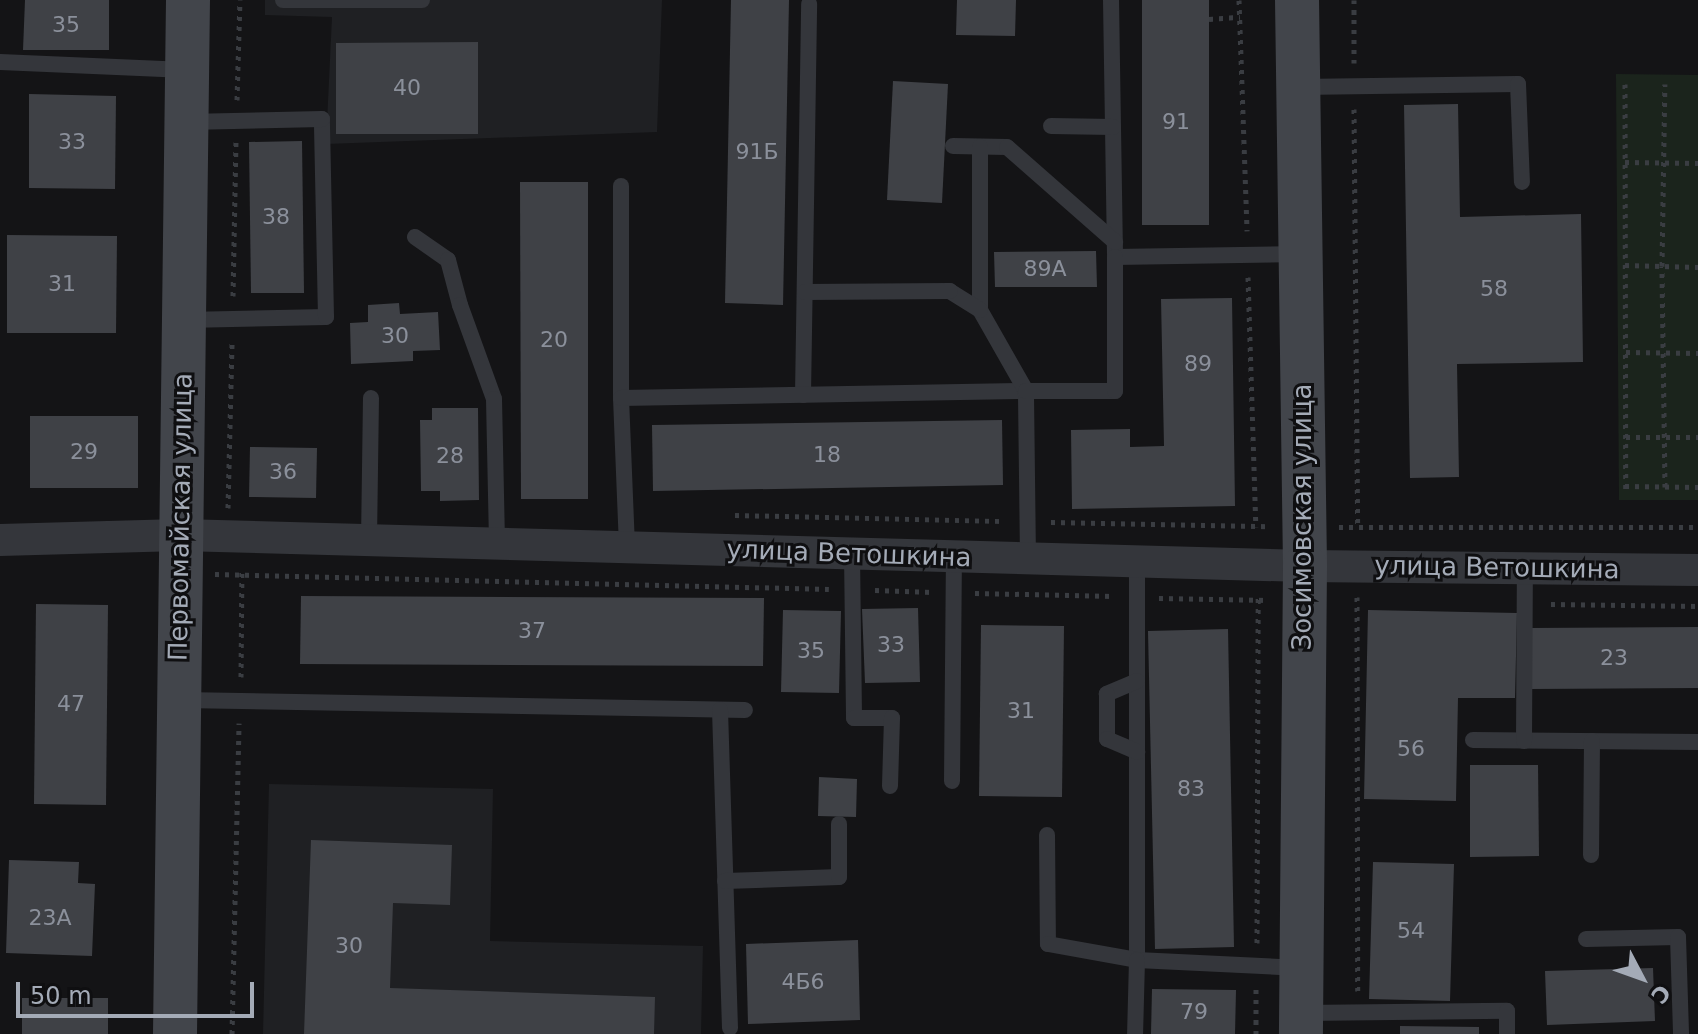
<!DOCTYPE html>
<meta charset="utf-8">
<style>
body{margin:0}
#map{position:relative;width:1698px;height:1034px;overflow:hidden;background:#141416;font-family:"DejaVu Sans",sans-serif}
div>[style]{position:absolute}
.built>*{inset:0;background:#1f2023}
.green>*{inset:0;background:#1b241c}
.building>*{inset:0;background:#3f4146}
.path>*{height:5px;margin-top:-2.5px;transform-origin:0;background:repeating-linear-gradient(90deg,#3a3d42 0 4px,transparent 0 10px)}
.lane>*{height:16px;margin:-8px;padding:0 8px;transform-origin:8px;border-radius:8px;background:#34363b}
.street>*{height:32px;margin:-16px;padding:0 16px;transform-origin:16px;border-radius:16px;background:#34363b}
.secondary>*{height:44px;margin:-22px;padding:0 22px;transform-origin:22px;border-radius:22px;background:#42454b}
span{translate:-50% -50%;white-space:nowrap;text-align:center;line-height:1.15;-webkit-text-stroke:6px #0f0f11;paint-order:stroke}
.number-label{font-size:22px;color:#8b909b}
.number-label span{-webkit-text-stroke-width:0}
.street-label{font-size:26px;color:#a4abb7}
.north{position:absolute;left:1602px;top:938px;width:80px;height:80px;-webkit-text-stroke:6px #0f0f11;paint-order:stroke;rotate:131deg;font-size:22px;font-weight:700;line-height:32px;text-align:center;color:#a4abb7}
.north::after{content:'';display:block;margin:auto;width:28px;height:36px;background:#a4abb7;clip-path:polygon(50% 0,100% 100%,50% 72%,0 100%)}
.scale{position:absolute;left:16px;top:982px;width:238px;height:36px;box-sizing:border-box;border:4px solid #a4abb7;border-top:0;padding-left:10px;font-size:24px;line-height:28px;white-space:nowrap;color:#a4abb7;-webkit-text-stroke:6px #0f0f11;paint-order:stroke}
</style>
<div id="map">
<div class="built">
<i style="clip-path:polygon(265px 0,662px 0,657px 132px,326px 144px,332px 17px,265px 15px)"></i>
<i style="clip-path:polygon(269px 784px,493px 789px,490px 941px,703px 946px,701px 1034px,263px 1034px)"></i>
</div>
<div class="green">
<i style="clip-path:polygon(1616px 74px,1698px 75px,1698px 500px,1619px 500px)"></i>
</div>
<div class="building">
<i style="clip-path:polygon(25px 0,109px 0,109px 50px,23px 50px)"></i>
<i style="clip-path:polygon(731px 0,789px 0,783px 305px,725px 303px)"></i>
<i style="clip-path:polygon(957px 0,1016px 0,1015px 36px,956px 35px)"></i>
<i style="clip-path:polygon(1142px 0,1209px 0,1209px 225px,1142px 225px)"></i>
<i style="clip-path:polygon(478px 42px,478px 134px,336px 134px,336px 43px)"></i>
<i style="clip-path:polygon(893px 81px,948px 84px,942px 203px,887px 200px)"></i>
<i style="clip-path:polygon(29px 94px,116px 96px,115px 189px,29px 188px)"></i>
<i style="clip-path:polygon(1458px 104px,1460px 217px,1581px 214px,1583px 362px,1457px 364px,1459px 477px,1410px 478px,1404px 105px)"></i>
<i style="clip-path:polygon(302px 141px,304px 293px,251px 293px,249px 142px)"></i>
<i style="clip-path:polygon(520px 182px,588px 182px,588px 499px,521px 499px)"></i>
<i style="clip-path:polygon(7px 235px,117px 236px,116px 333px,7px 333px)"></i>
<i style="clip-path:polygon(1096px 251px,1097px 287px,995px 287px,994px 252px)"></i>
<i style="clip-path:polygon(1232px 298px,1235px 506px,1072px 509px,1071px 430px,1130px 429px,1130px 447px,1164px 446px,1161px 299px)"></i>
<i style="clip-path:polygon(399px 303px,400px 314px,438px 312px,440px 350px,413px 351px,413px 361px,351px 364px,350px 323px,368px 322px,368px 305px)"></i>
<i style="clip-path:polygon(432px 408px,478px 408px,479px 500px,440px 501px,440px 491px,421px 491px,420px 420px,432px 420px)"></i>
<i style="clip-path:polygon(30px 416px,138px 416px,138px 488px,30px 488px)"></i>
<i style="clip-path:polygon(1002px 420px,1003px 485px,653px 491px,652px 425px)"></i>
<i style="clip-path:polygon(250px 447px,317px 448px,316px 498px,249px 497px)"></i>
<i style="clip-path:polygon(301px 596px,764px 598px,763px 666px,300px 664px)"></i>
<i style="clip-path:polygon(36px 604px,108px 605px,106px 805px,34px 804px)"></i>
<i style="clip-path:polygon(918px 608px,920px 682px,865px 683px,862px 609px)"></i>
<i style="clip-path:polygon(783px 610px,841px 611px,839px 693px,781px 692px)"></i>
<i style="clip-path:polygon(1368px 610px,1517px 613px,1515px 698px,1458px 698px,1456px 801px,1364px 799px)"></i>
<i style="clip-path:polygon(981px 625px,1064px 626px,1062px 797px,979px 796px)"></i>
<i style="clip-path:polygon(1698px 627px,1698px 688px,1531px 689px,1530px 628px)"></i>
<i style="clip-path:polygon(1228px 629px,1234px 947px,1155px 949px,1148px 631px)"></i>
<i style="clip-path:polygon(1470px 765px,1538px 765px,1539px 856px,1470px 857px)"></i>
<i style="clip-path:polygon(819px 777px,857px 779px,856px 817px,818px 816px)"></i>
<i style="clip-path:polygon(311px 840px,452px 845px,450px 905px,393px 903px,390px 988px,655px 997px,654px 1034px,304px 1034px)"></i>
<i style="clip-path:polygon(9px 860px,79px 862px,78px 883px,95px 884px,92px 956px,6px 953px)"></i>
<i style="clip-path:polygon(1373px 862px,1454px 864px,1450px 1001px,1369px 999px)"></i>
<i style="clip-path:polygon(858px 940px,860px 1020px,748px 1024px,746px 944px)"></i>
<i style="clip-path:polygon(1653px 968px,1655px 1021px,1547px 1025px,1545px 971px)"></i>
<i style="clip-path:polygon(1152px 989px,1236px 990px,1235px 1034px,1151px 1034px)"></i>
<i style="clip-path:polygon(22px 998px,108px 998px,108px 1034px,22px 1034px)"></i>
<i style="clip-path:polygon(1400px 1026px,1479px 1027px,1479px 1034px,1400px 1034px)"></i>
</div>
<div class="path">
<i style="left:1239px;top:0;width:231px;rotate:88deg"></i>
<i style="left:1354px;top:0;width:63px;rotate:90deg"></i>
<i style="left:1209px;top:19px;width:31px;rotate:-4deg"></i>
<i style="left:1625px;top:84px;width:408px;rotate:89.9deg"></i>
<i style="left:237px;top:100px;width:100px;rotate:-88.3deg"></i>
<i style="left:1354px;top:109px;width:418px;rotate:89.5deg"></i>
<i style="left:1625px;top:162px;width:73px;rotate:0.8deg"></i>
<i style="left:1625px;top:265px;width:73px;rotate:1.6deg"></i>
<i style="left:1248px;top:277px;width:250px;rotate:88.2deg"></i>
<i style="left:233px;top:296px;width:154px;rotate:-88.9deg"></i>
<i style="left:1626px;top:352px;width:72px;rotate:0.8deg"></i>
<i style="left:1626px;top:437px;width:72px"></i>
<i style="left:1625px;top:486px;width:73px;rotate:0.8deg"></i>
<i style="left:1665px;top:487px;width:221px;rotate:-90.8deg"></i>
<i style="left:1662px;top:266px;width:182px;rotate:-89.1deg"></i>
<i style="left:228px;top:508px;width:166px;rotate:-88.6deg"></i>
<i style="left:735px;top:515px;width:270px;rotate:1.3deg"></i>
<i style="left:1051px;top:522px;width:218px;rotate:1.1deg"></i>
<i style="left:1339px;top:527px;width:359px"></i>
<i style="left:215px;top:574px;width:614px;rotate:1.4deg"></i>
<i style="left:875px;top:590px;width:58px;rotate:2deg"></i>
<i style="left:975px;top:593px;width:138px;rotate:1.2deg"></i>
<i style="left:1357px;top:597px;width:394px;rotate:89.9deg"></i>
<i style="left:1159px;top:598px;width:110px;rotate:1deg"></i>
<i style="left:1551px;top:604px;width:147px;rotate:0.8deg"></i>
<i style="left:241px;top:677px;width:106px;rotate:-89.5deg"></i>
<i style="left:1257px;top:943px;width:346px;rotate:-89.8deg"></i>
<i style="left:232px;top:1034px;width:311px;rotate:-88.7deg"></i>
<i style="left:1256px;top:1034px;width:45px;rotate:-90deg"></i>
</div>
<div class="lane">
<i style="left:283px;top:0;width:139px"></i>
<i style="left:1111px;top:0;width:257px;rotate:89.1deg"></i>
<i style="left:1115px;top:257px;width:186px;rotate:-0.9deg"></i>
<i style="left:0;top:62px;width:186px;rotate:2.5deg"></i>
<i style="left:1300px;top:87px;width:218px;rotate:-0.8deg"></i>
<i style="left:1518px;top:84px;width:98px;rotate:87.7deg"></i>
<i style="left:1051px;top:126px;width:62px;rotate:0.9deg"></i>
<i style="left:953px;top:146px;width:54px;rotate:1.1deg"></i>
<i style="left:1007px;top:147px;width:144px;rotate:41.3deg"></i>
<i style="left:980px;top:147px;width:163px;rotate:90deg"></i>
<i style="left:621px;top:186px;width:212px;rotate:90deg"></i>
<i style="left:415px;top:237px;width:40px;rotate:34.9deg"></i>
<i style="left:448px;top:260px;width:47px;rotate:75.1deg"></i>
<i style="left:460px;top:305px;width:100px;rotate:70.1deg"></i>
<i style="left:494px;top:399px;width:145px;rotate:88.8deg"></i>
<i style="left:185px;top:320px;width:141px;rotate:-1.2deg"></i>
<i style="left:326px;top:317px;width:198px;rotate:-91.2deg"></i>
<i style="left:322px;top:119px;width:135px;rotate:178.7deg"></i>
<i style="left:803px;top:395px;width:391px;rotate:-89.1deg"></i>
<i style="left:369px;top:540px;width:142px;rotate:-89.2deg"></i>
<i style="left:627px;top:547px;width:149px;rotate:-92.3deg"></i>
<i style="left:621px;top:398px;width:405px;rotate:-1deg"></i>
<i style="left:1026px;top:391px;width:93px;rotate:-119.6deg"></i>
<i style="left:980px;top:310px;width:36px;rotate:-148deg"></i>
<i style="left:950px;top:291px;width:145px;rotate:179.6deg"></i>
<i style="left:852px;top:553px;width:165px;rotate:89.3deg"></i>
<i style="left:854px;top:718px;width:38px"></i>
<i style="left:892px;top:718px;width:68px;rotate:91.7deg"></i>
<i style="left:1028px;top:559px;width:168px;rotate:-90.7deg"></i>
<i style="left:1026px;top:391px;width:89px"></i>
<i style="left:1115px;top:391px;width:134px;rotate:-90deg"></i>
<i style="left:1137px;top:562px;width:398px;rotate:90deg"></i>
<i style="left:1137px;top:960px;width:163px;rotate:2.8deg"></i>
<i style="left:1137px;top:681px;width:33px;rotate:157deg"></i>
<i style="left:1107px;top:694px;width:45px;rotate:90deg"></i>
<i style="left:1107px;top:739px;width:33px;rotate:23deg"></i>
<i style="left:182px;top:700px;width:563px;rotate:1.02deg"></i>
<i style="left:720px;top:710px;width:318px;rotate:88.2deg"></i>
<i style="left:1473px;top:740px;width:225px;rotate:0.5deg"></i>
<i style="left:1524px;top:741px;width:173px;rotate:-89.7deg"></i>
<i style="left:952px;top:781px;width:224px;rotate:-89.5deg"></i>
<i style="left:1047px;top:835px;width:109px;rotate:89.5deg"></i>
<i style="left:1048px;top:944px;width:90px;rotate:10.2deg"></i>
<i style="left:1137px;top:960px;width:74px;rotate:91.5deg"></i>
<i style="left:1591px;top:855px;width:114px;rotate:-89.5deg"></i>
<i style="left:725px;top:881px;width:114px;rotate:-2deg"></i>
<i style="left:839px;top:877px;width:53px;rotate:-90deg"></i>
<i style="left:1586px;top:939px;width:92px;rotate:-1.2deg"></i>
<i style="left:1678px;top:937px;width:97px;rotate:88.2deg"></i>
<i style="left:1303px;top:1013px;width:204px;rotate:-0.6deg"></i>
<i style="left:1507px;top:1011px;width:23px;rotate:90deg"></i>
</div>
<div class="street">
<i style="left:0;top:540px;width:180px;rotate:-1.6deg"></i>
<i style="left:180px;top:535px;width:1125px;rotate:1.58deg"></i>
<i style="left:1305px;top:566px;width:393px;rotate:0.6deg"></i>
</div>
<div class="secondary">
<i style="left:1297px;top:0;width:566px;rotate:89.19deg"></i>
<i style="left:1305px;top:566px;width:468px;rotate:90.5deg"></i>
<i style="left:175px;top:1034px;width:1034px;rotate:-89.28deg"></i>
</div>
<div class="number-label">
<span style="left:66px;top:25px">35</span>
<span style="left:407px;top:88px">40</span>
<span style="left:1176px;top:122px">91</span>
<span style="left:72px;top:142px">33</span>
<span style="left:757px;top:152px">91Б</span>
<span style="left:276px;top:217px">38</span>
<span style="left:1045px;top:269px">89А</span>
<span style="left:62px;top:284px">31</span>
<span style="left:1494px;top:289px">58</span>
<span style="left:395px;top:336px">30</span>
<span style="left:554px;top:340px">20</span>
<span style="left:1198px;top:364px">89</span>
<span style="left:84px;top:452px">29</span>
<span style="left:827px;top:455px">18</span>
<span style="left:450px;top:456px">28</span>
<span style="left:283px;top:472px">36</span>
<span style="left:532px;top:631px">37</span>
<span style="left:891px;top:645px">33</span>
<span style="left:811px;top:651px">35</span>
<span style="left:1614px;top:658px">23</span>
<span style="left:71px;top:704px">47</span>
<span style="left:1021px;top:711px">31</span>
<span style="left:1411px;top:749px">56</span>
<span style="left:1191px;top:789px">83</span>
<span style="left:50px;top:918px">23А</span>
<span style="left:1411px;top:931px">54</span>
<span style="left:349px;top:946px">30</span>
<span style="left:803px;top:982px">4Б6</span>
<span style="left:1194px;top:1012px">79</span>
</div>
<div class="street-label">
<span style="left:181px;top:517px;rotate:-89deg">Первомайская улица</span>
<span style="left:1303px;top:517px;rotate:-90deg">Зосимовская улица</span>
<span style="left:849px;top:554px;rotate:2deg">улица Ветошкина</span>
<span style="left:1497px;top:568px;rotate:1deg">улица Ветошкина</span>
</div>
<div class="north">С</div>
<div class="scale">50 m</div>
</div>
